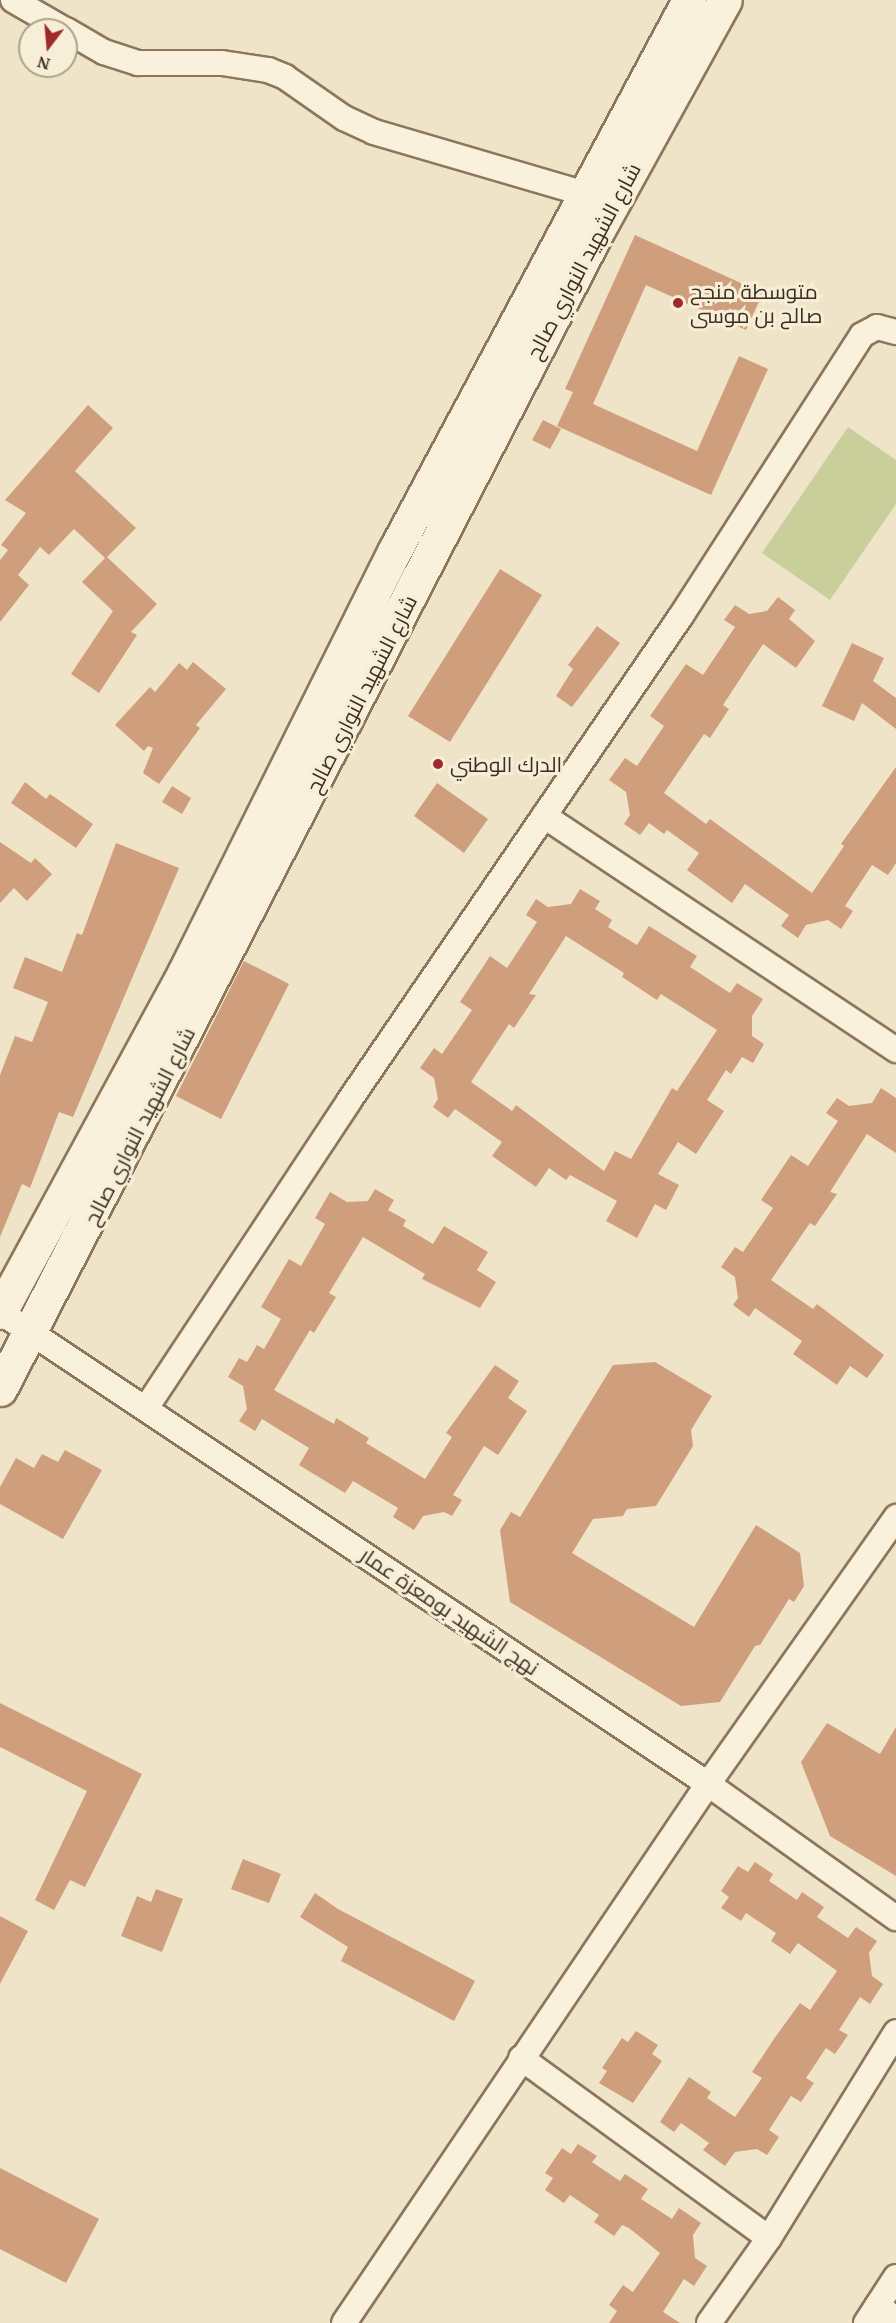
<!DOCTYPE html>
<meta charset="utf-8">
<style>
body{margin:0}
#map{position:relative;width:896px;height:2323px;overflow:hidden;background:#f0e4c8;font-family:"PT Serif",Cairo,serif}
div>[style]{position:absolute}
.green>*{inset:0;background:#c9cf9b}
.building>*{inset:0;background:#cf9f7d}
.roads{filter:drop-shadow(2px 0 #8d765c) drop-shadow(-2px 0 #8d765c) drop-shadow(0 2px #8d765c) drop-shadow(0 -2px #8d765c)}
.street>*{height:24px;margin:-12px;padding:0 12px;transform-origin:12px;border-radius:12px;background:#faf1dc}
.secondary>*{height:33px;margin:-16.5px;padding:0 16.5px;transform-origin:16.5px;border-radius:16.5px;background:#faf1dc}
.dots>*{width:16px;height:16px;translate:-50% -50%;box-sizing:border-box;border:3px solid #f7eed8;border-radius:50%}
span{translate:-50% -50%;white-space:nowrap;text-align:center;line-height:1.15;-webkit-text-stroke:6px #f7eed8;paint-order:stroke}
.street-label{font-size:21px;color:#3d2e20}
.poi-label{font-size:21px;color:#3d2e20}
.left{translate:0 -50%;text-align:left}
.north{position:absolute;left:18px;top:18px;width:60px;height:60px;box-sizing:border-box;background:#f7eed8;border:2px solid #ada18e;border-radius:50%;rotate:196deg;font-size:16px;font-weight:700;line-height:24px;text-align:center;color:#3d2e20}
.north::after{content:'';display:block;margin:auto;width:21px;height:27px;background:#9e2a2b;clip-path:polygon(50% 0,100% 100%,50% 72%,0 100%)}
</style>
<div id="map">
<div class="green">
<i style="clip-path:polygon(848px 427px,896px 460px,896px 504px,830px 600px,762px 553px)"></i>
</div>
<div class="building">
<i style="clip-path:polygon(635px 235px,763px 293px,746px 330px,646px 285px,593px 404px,697px 451px,739px 356px,768px 369px,711px 495px,557px 426px,573px 392px,565px 389px)"></i>
<i style="clip-path:polygon(88px 405px,113px 428px,75px 471px,136px 528px,107px 557px,157px 604px,131px 632px,137px 635px,99px 693px,71px 674px,113px 611px,82px 582px,105px 558px,74px 529px,49px 555px,40px 547px,18px 575px,29px 585px,0 622px,0 560px,8px 550px,1px 545px,26px 513px,5px 500px)"></i>
<i style="clip-path:polygon(543px 420px,561px 429px,550px 449px,532px 440px)"></i>
<i style="clip-path:polygon(500px 569px,542px 595px,450px 742px,408px 716px)"></i>
<i style="clip-path:polygon(778px 597px,795px 610px,789px 619px,815px 641px,796px 668px,763px 644px,723px 705px,729px 709px,710px 738px,704px 734px,664px 793px,706px 824px,710px 819px,812px 893px,844px 846px,841px 844px,896px 767px,896px 863px,888px 875px,872px 865px,845px 906px,853px 911px,841px 929px,828px 920px,806px 925px,798px 938px,781px 926px,789px 915px,745px 884px,732px 903px,687px 870px,699px 853px,667px 830px,664px 834px,649px 823px,640px 835px,624px 824px,630px 815px,626px 792px,609px 780px,625px 758px,637px 766px,664px 726px,650px 716px,686px 664px,703px 675px,735px 627px,724px 620px,735px 605px,749px 614px,767px 611px)"></i>
<i style="clip-path:polygon(597px 626px,620px 643px,572px 707px,556px 696px,573px 669px,568px 665px)"></i>
<i style="clip-path:polygon(852px 643px,884px 658px,873px 681px,896px 698px,896px 729px,862px 703px,854px 721px,822px 706px)"></i>
<i style="clip-path:polygon(193px 662px,226px 689px,196px 725px,200px 728px,159px 784px,143px 773px,153px 748px,148px 746px,144px 751px,115px 725px,150px 687px,155px 692px,179px 663px,187px 670px)"></i>
<i style="clip-path:polygon(25px 782px,46px 799px,50px 794px,93px 824px,76px 848px,11px 803px)"></i>
<i style="clip-path:polygon(437px 783px,488px 819px,464px 853px,414px 816px)"></i>
<i style="clip-path:polygon(172px 786px,191px 798px,182px 814px,162px 802px)"></i>
<i style="clip-path:polygon(0 842px,31px 863px,35px 858px,52px 874px,27px 901px,14px 888px,0 903px)"></i>
<i style="clip-path:polygon(116px 843px,179px 868px,73px 1117px,59px 1112px,30px 1188px,22px 1184px,0 1237px,0 1075px,15px 1036px,32px 1042px,48px 1002px,13px 988px,25px 957px,62px 972px,77px 933px,82px 935px)"></i>
<i style="clip-path:polygon(evenodd,580px 889px,600px 901px,595px 909px,612px 920px,608px 927px,637px 945px,649px 926px,697px 956px,690px 967px,730px 993px,737px 983px,763px 999px,752px 1016px,752px 1036px,764px 1044px,753px 1063px,742px 1057px,731px 1074px,726px 1070px,707px 1100px,724px 1111px,696px 1154px,678px 1142px,658px 1174px,679px 1185px,666px 1210px,655px 1204px,637px 1238px,606px 1221px,617px 1201px,570px 1175px,566px 1180px,549px 1168px,536px 1187px,492px 1156px,502px 1142px,455px 1109px,448px 1118px,433px 1107px,438px 1099px,434px 1078px,420px 1068px,434px 1048px,442px 1054px,472px 1010px,460px 1002px,490px 956px,507px 968px,537px 922px,526px 915px,536px 899px,548px 907px,571px 904px,580px 889px,566px 936px,624px 973px,622px 977px,657px 1000px,661px 994px,717px 1030px,677px 1091px,672px 1088px,631px 1159px,615px 1151px,604px 1171px,516px 1105px,512px 1111px,471px 1082px,509px 1024px,514px 1028px,536px 995px,529px 994px,566px 936px)"></i>
<i style="clip-path:polygon(244px 961px,289px 984px,221px 1119px,176px 1096px)"></i>
<i style="clip-path:polygon(881px 1088px,896px 1098px,896px 1153px,867px 1134px,830px 1192px,837px 1194px,815px 1226px,810px 1223px,771px 1280px,813px 1309px,817px 1304px,884px 1355px,867px 1378px,850px 1366px,837px 1385px,793px 1354px,802px 1341px,755px 1308px,749px 1317px,733px 1305px,738px 1298px,735px 1277px,721px 1267px,735px 1247px,743px 1252px,773px 1208px,761px 1200px,791px 1155px,808px 1166px,838px 1121px,826px 1113px,837px 1098px,849px 1106px,872px 1103px)"></i>
<i style="clip-path:polygon(375px 1189px,394px 1200px,388px 1210px,406px 1220px,403px 1226px,433px 1244px,444px 1226px,488px 1252px,477px 1270px,496px 1282px,480px 1308px,422px 1279px,425px 1274px,363px 1237px,329px 1293px,336px 1297px,314px 1333px,310px 1330px,274px 1390px,334px 1424px,336px 1418px,369px 1438px,366px 1443px,425px 1479px,452px 1437px,446px 1433px,495px 1365px,519px 1381px,508px 1398px,527px 1411px,498px 1455px,484px 1446px,453px 1495px,462px 1500px,452px 1516px,444px 1512px,423px 1516px,414px 1530px,393px 1517px,398px 1508px,353px 1481px,345px 1493px,299px 1465px,309px 1448px,262px 1419px,255px 1431px,239px 1421px,247px 1409px,243px 1386px,228px 1377px,239px 1358px,247px 1362px,257px 1345px,264px 1349px,281px 1319px,261px 1307px,289px 1259px,301px 1266px,325px 1224px,315px 1218px,330px 1192px,347px 1202px,368px 1201px)"></i>
<i style="clip-path:polygon(655px 1362px,712px 1396px,691px 1430px,693px 1446px,656px 1506px,627px 1509px,623px 1516px,593px 1519px,572px 1553px,694px 1627px,756px 1525px,800px 1553px,804px 1586px,794px 1602px,789px 1599px,760px 1645px,755px 1646px,720px 1702px,681px 1706px,510px 1602px,500px 1530px,511px 1512px,520px 1517px,613px 1365px)"></i>
<i style="clip-path:polygon(65px 1450px,102px 1470px,63px 1539px,0 1504px,0 1487px,16px 1458px,34px 1468px,42px 1454px,58px 1462px)"></i>
<i style="clip-path:polygon(0 1703px,142px 1774px,85px 1887px,70px 1880px,54px 1910px,35px 1900px,87px 1791px,0 1747px)"></i>
<i style="clip-path:polygon(827px 1723px,880px 1754px,896px 1727px,896px 1876px,830px 1836px,801px 1762px)"></i>
<i style="clip-path:polygon(243px 1859px,281px 1874px,269px 1903px,231px 1889px)"></i>
<i style="clip-path:polygon(755px 1862px,773px 1874px,769px 1881px,797px 1900px,802px 1892px,824px 1907px,817px 1917px,848px 1938px,856px 1927px,877px 1941px,869px 1953px,872px 1976px,883px 1984px,870px 2004px,860px 1997px,839px 2030px,848px 2035px,835px 2054px,826px 2048px,806px 2078px,814px 2083px,801px 2102px,791px 2096px,769px 2130px,779px 2137px,767px 2155px,757px 2149px,735px 2152px,725px 2166px,703px 2150px,709px 2143px,681px 2123px,674px 2132px,660px 2122px,689px 2077px,711px 2092px,707px 2098px,735px 2117px,762px 2078px,752px 2072px,776px 2036px,800px 2003px,810px 2010px,837px 1971px,798px 1943px,790px 1954px,771px 1941px,776px 1933px,746px 1913px,741px 1921px,721px 1908px,729px 1897px,721px 1891px,738px 1866px,748px 1872px)"></i>
<i style="clip-path:polygon(156px 1889px,183px 1899px,162px 1952px,121px 1936px,137px 1896px,151px 1902px)"></i>
<i style="clip-path:polygon(315px 1893px,338px 1909px,475px 1981px,454px 2021px,341px 1961px,348px 1947px,300px 1917px)"></i>
<i style="clip-path:polygon(0 1916px,28px 1931px,0 1984px)"></i>
<i style="clip-path:polygon(636px 2031px,658px 2045px,652px 2054px,662px 2061px,633px 2103px,599px 2083px,607px 2071px,602px 2068px,622px 2038px,628px 2042px)"></i>
<i style="clip-path:polygon(578px 2144px,597px 2156px,592px 2162px,620px 2181px,625px 2174px,648px 2189px,641px 2199px,672px 2219px,679px 2208px,701px 2223px,693px 2235px,695px 2258px,707px 2266px,694px 2286px,684px 2279px,663px 2312px,680px 2323px,609px 2323px,617px 2311px,609px 2305px,623px 2285px,633px 2292px,660px 2253px,629px 2228px,622px 2225px,614px 2236px,594px 2222px,599px 2215px,570px 2195px,564px 2203px,545px 2190px,553px 2178px,545px 2173px,562px 2148px,571px 2154px)"></i>
<i style="clip-path:polygon(0 2168px,99px 2219px,66px 2283px,0 2249px)"></i>
</div>
<div class="roads">
<div class="street">
<i style="left:13px;top:0;width:60px;rotate:30deg"></i>
<i style="left:66px;top:30px;width:44px;rotate:30.1deg"></i>
<i style="left:104px;top:52px;width:36px;rotate:18deg"></i>
<i style="left:138px;top:63px;width:84px"></i>
<i style="left:222px;top:63px;width:47px;rotate:8.7deg"></i>
<i style="left:268px;top:70px;width:18px;rotate:22deg"></i>
<i style="left:285px;top:77px;width:72px;rotate:34.8deg"></i>
<i style="left:344px;top:118px;width:33px;rotate:25deg"></i>
<i style="left:374px;top:132px;width:221px;rotate:16.3deg"></i>
<i style="left:544px;top:816px;width:423px;rotate:33.6deg"></i>
<i style="left:0;top:1312px;width:851px;rotate:33.69deg"></i>
<i style="left:708px;top:1784px;width:231px;rotate:35.5deg"></i>
<i style="left:146px;top:1408px;width:368px;rotate:-56.5deg"></i>
<i style="left:349px;top:1101px;width:588px;rotate:-55.61deg"></i>
<i style="left:681px;top:616px;width:334px;rotate:-57.2deg"></i>
<i style="left:862px;top:335px;width:17px;rotate:-28deg"></i>
<i style="left:877px;top:327px;width:20px;rotate:15deg"></i>
<i style="left:521px;top:2058px;width:306px;rotate:36deg"></i>
<i style="left:877px;top:2306px;width:23px;rotate:34deg"></i>
<i style="left:344px;top:2323px;width:650px;rotate:-55.97deg"></i>
<i style="left:708px;top:1784px;width:327px;rotate:-54.8deg"></i>
<i style="left:709px;top:2323px;width:104px;rotate:-54.8deg"></i>
<i style="left:769px;top:2238px;width:242px;rotate:-58.3deg"></i>
<i style="left:866px;top:2323px;width:55px;rotate:-56.9deg"></i>
</div>
<div class="secondary">
<i style="left:0;top:1312px;width:386px;rotate:-61.5deg"></i>
<i style="left:184px;top:973px;width:473px;rotate:-63.5deg"></i>
<i style="left:395px;top:550px;width:624px;rotate:-61.87deg"></i>
<i style="left:0;top:1389px;width:1306px;rotate:-62.71deg"></i>
<i style="left:599px;top:228px;width:260px;rotate:-61.1deg"></i>
</div>
</div>
<div class="dots">
<i style="left:678px;top:303px;background:#9e2a2b"></i>
<i style="left:438px;top:764px;background:#9e2a2b"></i>
</div>
<div class="street-label">
<span style="left:583px;top:261px;rotate:-62deg">شارع الشهيد النواري صالح</span>
<span style="left:361px;top:694px;rotate:-63deg">شارع الشهيد النواري صالح</span>
<span style="left:139px;top:1126px;rotate:-63deg">شارع الشهيد النواري صالح</span>
<span style="left:450px;top:1611px;rotate:34deg">نهج الشهيد بومعزة عمار</span>
</div>
<div class="poi-label">
<span class="left" style="left:690px;top:303px">متوسطة منجح<br>صالح بن موسى</span>
<span class="left" style="left:450px;top:764px">الدرك الوطني</span>
</div>
<div class="north">N</div>
</div>
